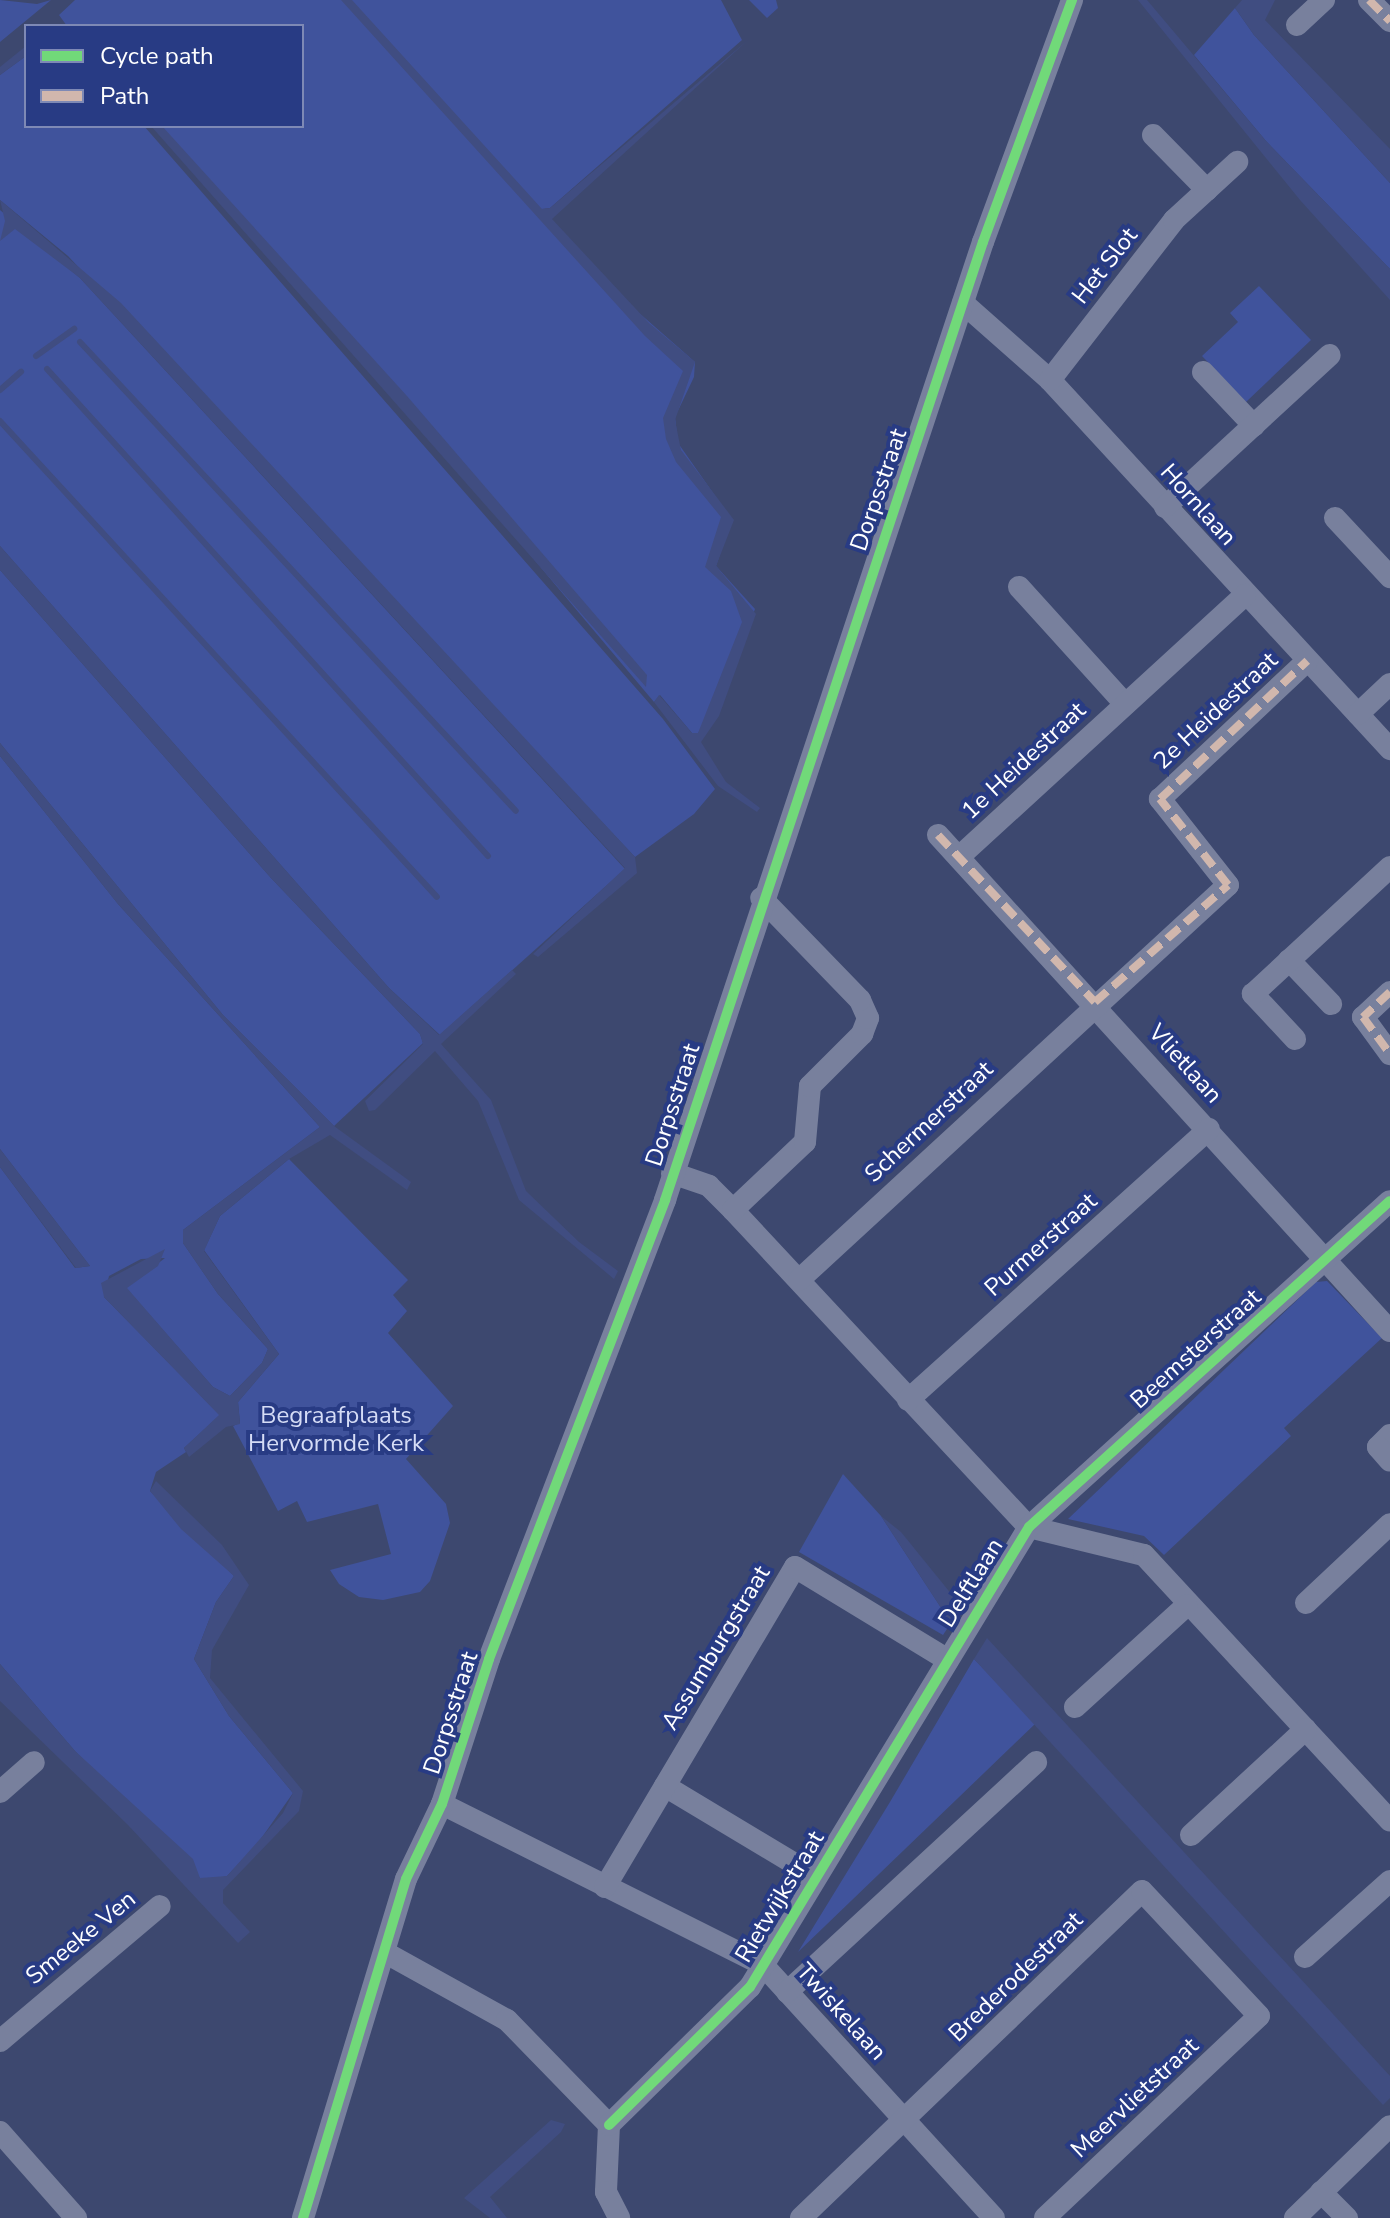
<!DOCTYPE html>
<style>
body{margin:0}
#map{position:relative;width:1390px;height:2218px;overflow:hidden;background:#3d486f;font-family:"Nunito Sans",sans-serif}
div>[style]{position:absolute}
.green>*{inset:0;background:#40539c}
.water>*{inset:0;background:#404d81}
.stream>*{height:6px;margin:-3px;padding:0 3px;transform-origin:3px;border-radius:3px;background:#404d81}
.minor>*{height:22px;margin:-11px;padding:0 11px;transform-origin:11px;border-radius:11px;background:#78809d}
.quiet>*{height:8px;margin-top:-4px;transform-origin:0;background:repeating-linear-gradient(90deg,#d1b7ad 0 16px,transparent 0 24px)}
.cycleway>*{height:10px;margin:-5px;padding:0 5px;transform-origin:5px;border-radius:5px;background:#71d979}
span{translate:-50% -50%;white-space:nowrap;text-align:center;line-height:1.15;-webkit-text-stroke:8px #283b84;paint-order:stroke}
.street-label{font-size:24px;color:#fff}
.park-label{font-size:24px;color:#d5dcf6}
.legend{position:absolute;left:24px;top:24px;width:280px;height:104px;box-sizing:border-box;background:#283b84;border:2px solid #7e89b5;margin:0;padding:10px 14px;list-style:none;font-size:24px;color:#fff}
.legend li{display:flex;align-items:center;gap:16px;height:40px}
.legend b{width:40px;border:2px solid #7e89b5}
</style>
<div id="map">
<div class="green">
<i style="clip-path:polygon(0 0,37px 4px,51px 0,0 42px)"></i>
<i style="clip-path:polygon(75px 0,721px 0,742px 40px,550px 208px,542px 209px,630px 305px,695px 362px,694px 377px,675px 417px,678px 443px,732px 520px,716px 566px,755px 609px,716px 716px,698px 733px,692px 733px,660px 695px,654px 702px,457px 468px,153px 126px,302px 126px,302px 26px,67px 26px,59px 15px)"></i>
<i style="clip-path:polygon(749px 0,776px 0,778px 8px,767px 18px)"></i>
<i style="clip-path:polygon(1235px 8px,1254px 35px,1390px 183px,1390px 269px,1266px 141px,1194px 55px)"></i>
<i style="clip-path:polygon(26px 56px,26px 126px,144px 126px,663px 719px,715px 789px,694px 814px,635px 857px,68px 256px,0 200px,0 75px)"></i>
<i style="clip-path:polygon(0 210px,80px 278px,625px 869px,440px 1035px,389px 988px,0 546px)"></i>
<i style="clip-path:polygon(1259px 286px,1311px 340px,1246px 402px,1202px 356px,1238px 322px,1230px 313px)"></i>
<i style="clip-path:polygon(0 570px,271px 878px,420px 1034px,423px 1043px,334px 1126px,223px 1015px,0 743px)"></i>
<i style="clip-path:polygon(0 756px,118px 904px,320px 1127px,183px 1230px,183px 1243px,218px 1294px,268px 1349px,262px 1363px,230px 1396px,213px 1387px,126px 1288px,165px 1258px,141px 1259px,109px 1276px,104px 1297px,220px 1415px,184px 1448px,186px 1452px,156px 1472px,150px 1491px,234px 1576px,216px 1602px,194px 1659px,229px 1716px,293px 1793px,258px 1843px,227px 1876px,216px 1879px,200px 1878px,75px 1751px,0 1664px,0 1167px,75px 1268px,90px 1266px,0 1149px)"></i>
<i style="clip-path:polygon(289px 1159px,408px 1280px,393px 1295px,407px 1311px,388px 1333px,453px 1406px,406px 1459px,446px 1504px,450px 1523px,430px 1581px,420px 1592px,383px 1600px,359px 1597px,339px 1584px,330px 1570px,391px 1554px,378px 1504px,307px 1522px,297px 1501px,278px 1511px,233px 1426px,240px 1423px,238px 1402px,279px 1354px,204px 1250px,220px 1216px)"></i>
<i style="clip-path:polygon(1327px 1281px,1382px 1338px,1284px 1428px,1291px 1436px,1164px 1555px,1144px 1536px,1068px 1519px,1316px 1282px)"></i>
<i style="clip-path:polygon(843px 1474px,881px 1516px,951px 1623px,943px 1635px,799px 1552px)"></i>
<i style="clip-path:polygon(974px 1659px,1036px 1723px,798px 1952px,890px 1802px)"></i>
</div>
<div class="water">
<i style="clip-path:polygon(341px 0,352px 0,542px 209px,550px 208px,748px 40px,552px 219px,649px 323px,695px 362px,675px 420px,681px 450px,734px 520px,716px 566px,756px 614px,719px 716px,701px 742px,726px 782px,760px 808px,757px 812px,718px 786px,654px 702px,659px 695px,692px 733px,698px 733px,742px 622px,731px 591px,705px 567px,721px 517px,676px 462px,666px 439px,663px 418px,683px 371px,645px 336px)"></i>
<i style="clip-path:polygon(1138px 0,1147px 0,1266px 141px,1390px 269px,1390px 300px,1300px 200px)"></i>
<i style="clip-path:polygon(1242px 0,1275px 0,1265px 20px,1390px 149px,1390px 183px,1254px 35px,1235px 8px)"></i>
<i style="clip-path:polygon(26px 46px,26px 56px,0 75px,0 67px)"></i>
<i style="clip-path:polygon(151px 126px,162px 126px,407px 396px,647px 675px,646px 687px)"></i>
<i style="clip-path:polygon(0 200px,121px 303px,635px 857px,637px 873px,538px 957px,533px 954px,625px 868px,80px 278px,15px 229px,0 241px,5px 221px)"></i>
<i style="clip-path:polygon(0 546px,389px 988px,439px 1035px,512px 970px,516px 974px,441px 1044px,491px 1100px,526px 1191px,579px 1242px,618px 1271px,614px 1279px,519px 1200px,478px 1101px,435px 1051px,375px 1110px,369px 1111px,365px 1101px,423px 1044px,420px 1034px,271px 878px,0 570px)"></i>
<i style="clip-path:polygon(0 743px,223px 1015px,334px 1126px,411px 1182px,407px 1190px,330px 1135px,289px 1159px,220px 1216px,204px 1251px,279px 1354px,238px 1402px,240px 1424px,226px 1427px,189px 1457px,184px 1448px,219px 1415px,104px 1297px,101px 1283px,165px 1249px,158px 1266px,127px 1288px,213px 1387px,230px 1396px,262px 1363px,268px 1349px,218px 1294px,183px 1243px,183px 1230px,320px 1127px,118px 904px,0 756px)"></i>
<i style="clip-path:polygon(0 1149px,90px 1266px,76px 1268px,0 1167px)"></i>
<i style="clip-path:polygon(156px 1481px,222px 1545px,249px 1585px,212px 1650px,210px 1678px,303px 1791px,299px 1811px,223px 1890px,223px 1903px,250px 1932px,238px 1943px,128px 1825px,0 1701px,0 1664px,75px 1751px,193px 1859px,200px 1878px,227px 1876px,283px 1813px,293px 1793px,229px 1716px,194px 1659px,216px 1602px,234px 1576px,181px 1529px,150px 1491px)"></i>
<i style="clip-path:polygon(881px 1516px,901px 1532px,961px 1606px,951px 1623px)"></i>
<i style="clip-path:polygon(987px 1638px,1390px 2076px,1390px 2098px,1383px 2105px,974px 1659px)"></i>
<i style="clip-path:polygon(551px 2120px,565px 2124px,561px 2132px,490px 2197px,507px 2218px,490px 2218px,464px 2198px)"></i>
</div>
<div class="stream">
<i style="left:80px;top:342px;width:640px;rotate:47.09deg"></i>
<i style="left:36px;top:356px;width:47px;rotate:-35.4deg"></i>
<i style="left:47px;top:369px;width:657px;rotate:47.84deg"></i>
<i style="left:0;top:390px;width:28px;rotate:-41deg"></i>
<i style="left:0;top:421px;width:646px;rotate:47.45deg"></i>
</div>
<div class="minor">
<i style="left:1369px;top:0;width:30px;rotate:45deg"></i>
<i style="left:1297px;top:25px;width:37px;rotate:-43deg"></i>
<i style="left:1153px;top:135px;width:77px;rotate:45.5deg"></i>
<i style="left:963px;top:303px;width:116px;rotate:41.5deg"></i>
<i style="left:1050px;top:380px;width:502px;rotate:47.34deg"></i>
<i style="left:1203px;top:372px;width:74px;rotate:46.6deg"></i>
<i style="left:1050px;top:380px;width:202px;rotate:-52.2deg"></i>
<i style="left:1174px;top:220px;width:86px;rotate:-42.6deg"></i>
<i style="left:1165px;top:507px;width:224px;rotate:-42.7deg"></i>
<i style="left:1335px;top:518px;width:81px;rotate:47deg"></i>
<i style="left:1019px;top:587px;width:158px;rotate:47.8deg"></i>
<i style="left:1358px;top:714px;width:44px;rotate:-43.2deg"></i>
<i style="left:938px;top:835px;width:671px;rotate:47.66deg"></i>
<i style="left:959px;top:857px;width:388px;rotate:-42.5deg"></i>
<i style="left:1289px;top:960px;width:61px;rotate:46.3deg"></i>
<i style="left:1390px;top:992px;width:37px;rotate:137deg"></i>
<i style="left:1363px;top:1017px;width:46px;rotate:53.9deg"></i>
<i style="left:1295px;top:1039px;width:62px;rotate:-133deg"></i>
<i style="left:1253px;top:994px;width:187px;rotate:-42.8deg"></i>
<i style="left:672px;top:1173px;width:39px;rotate:19deg"></i>
<i style="left:709px;top:1186px;width:34px;rotate:45deg"></i>
<i style="left:733px;top:1210px;width:434px;rotate:47deg"></i>
<i style="left:1029px;top:1527px;width:118px;rotate:13.7deg"></i>
<i style="left:1144px;top:1555px;width:362px;rotate:47.2deg"></i>
<i style="left:733px;top:1210px;width:99px;rotate:-43.4deg"></i>
<i style="left:805px;top:1142px;width:56px;rotate:-84.9deg"></i>
<i style="left:810px;top:1086px;width:74px;rotate:-45deg"></i>
<i style="left:862px;top:1034px;width:17px;rotate:-69deg"></i>
<i style="left:868px;top:1018px;width:20px;rotate:-114deg"></i>
<i style="left:860px;top:1000px;width:142px;rotate:-134.1deg"></i>
<i style="left:799px;top:1280px;width:583px;rotate:-42.64deg"></i>
<i style="left:1228px;top:885px;width:110px;rotate:-128.3deg"></i>
<i style="left:1160px;top:799px;width:202px;rotate:-43.2deg"></i>
<i style="left:908px;top:1400px;width:405px;rotate:-42deg"></i>
<i style="left:1390px;top:1435px;width:17px;rotate:135deg"></i>
<i style="left:1378px;top:1447px;width:18px;rotate:49deg"></i>
<i style="left:1306px;top:1603px;width:115px;rotate:-43.2deg"></i>
<i style="left:1075px;top:1707px;width:151px;rotate:-42.3deg"></i>
<i style="left:665px;top:1786px;width:175px;rotate:31deg"></i>
<i style="left:0;top:1792px;width:45px;rotate:-41.4deg"></i>
<i style="left:442px;top:1804px;width:358px;rotate:26.6deg"></i>
<i style="left:762px;top:1964px;width:344px;rotate:47.6deg"></i>
<i style="left:1191px;top:1835px;width:156px;rotate:-42.7deg"></i>
<i style="left:605px;top:1887px;width:372px;rotate:-59.3deg"></i>
<i style="left:795px;top:1567px;width:179px;rotate:31.3deg"></i>
<i style="left:386px;top:1953px;width:138px;rotate:29deg"></i>
<i style="left:507px;top:2020px;width:146px;rotate:45.8deg"></i>
<i style="left:609px;top:2125px;width:67px;rotate:92.6deg"></i>
<i style="left:606px;top:2192px;width:29px;rotate:63deg"></i>
<i style="left:1305px;top:1957px;width:114px;rotate:-41.8deg"></i>
<i style="left:787px;top:1992px;width:339px;rotate:-42.7deg"></i>
<i style="left:0;top:2041px;width:209px;rotate:-40.2deg"></i>
<i style="left:609px;top:2125px;width:197px;rotate:-44.4deg"></i>
<i style="left:750px;top:1987px;width:538px;rotate:-58.76deg"></i>
<i style="left:1029px;top:1527px;width:486px;rotate:-42.1deg"></i>
<i style="left:0;top:2132px;width:115px;rotate:48.5deg"></i>
<i style="left:1321px;top:2192px;width:37px;rotate:45deg"></i>
<i style="left:303px;top:2218px;width:354px;rotate:-73.1deg"></i>
<i style="left:406px;top:1879px;width:83px;rotate:-64.4deg"></i>
<i style="left:442px;top:1804px;width:152px;rotate:-72deg"></i>
<i style="left:489px;top:1659px;width:492px;rotate:-69deg"></i>
<i style="left:665px;top:1200px;width:1009px;rotate:-71.64deg"></i>
<i style="left:983px;top:242px;width:258px;rotate:-69.8deg"></i>
<i style="left:801px;top:2218px;width:472px;rotate:-43.8deg"></i>
<i style="left:1142px;top:1891px;width:171px;rotate:46.9deg"></i>
<i style="left:1259px;top:2016px;width:294px;rotate:136.7deg"></i>
<i style="left:1295px;top:2218px;width:132px;rotate:-44.1deg"></i>
</div>
<div class="quiet">
<i style="left:1369px;top:0;width:30px;rotate:45deg"></i>
<i style="left:938px;top:835px;width:229px;rotate:46.8deg"></i>
<i style="left:1095px;top:1002px;width:177px;rotate:-41.3deg"></i>
<i style="left:1228px;top:885px;width:110px;rotate:-128.3deg"></i>
<i style="left:1160px;top:799px;width:202px;rotate:-43.2deg"></i>
<i style="left:1390px;top:992px;width:37px;rotate:137deg"></i>
<i style="left:1363px;top:1017px;width:46px;rotate:53.9deg"></i>
</div>
<div class="cycleway">
<i style="left:609px;top:2125px;width:197px;rotate:-44.4deg"></i>
<i style="left:750px;top:1987px;width:538px;rotate:-58.76deg"></i>
<i style="left:1029px;top:1527px;width:486px;rotate:-42.1deg"></i>
<i style="left:303px;top:2218px;width:354px;rotate:-73.1deg"></i>
<i style="left:406px;top:1879px;width:83px;rotate:-64.4deg"></i>
<i style="left:442px;top:1804px;width:152px;rotate:-72deg"></i>
<i style="left:489px;top:1659px;width:492px;rotate:-69deg"></i>
<i style="left:665px;top:1200px;width:1009px;rotate:-71.64deg"></i>
<i style="left:983px;top:242px;width:258px;rotate:-69.8deg"></i>
</div>
<div class="street-label">
<span style="left:1105px;top:266px;rotate:-52deg">Het Slot</span>
<span style="left:879px;top:490px;rotate:-71deg">Dorpsstraat</span>
<span style="left:1198px;top:505px;rotate:48deg">Hornlaan</span>
<span style="left:1216px;top:711px;rotate:-43deg">2e Heidestraat</span>
<span style="left:1024px;top:761px;rotate:-43deg">1e Heidestraat</span>
<span style="left:1185px;top:1064px;rotate:48deg">Vlietlaan</span>
<span style="left:673px;top:1105px;rotate:-72deg">Dorpsstraat</span>
<span style="left:929px;top:1122px;rotate:-43deg">Schermerstraat</span>
<span style="left:1041px;top:1245px;rotate:-42deg">Purmerstraat</span>
<span style="left:1196px;top:1349px;rotate:-42deg">Beemsterstraat</span>
<span style="left:971px;top:1583px;rotate:-58deg">Delftlaan</span>
<span style="left:716px;top:1648px;rotate:-59deg">Assumburgstraat</span>
<span style="left:451px;top:1713px;rotate:-72deg">Dorpsstraat</span>
<span style="left:780px;top:1897px;rotate:-59deg">Rietwijkstraat</span>
<span style="left:81px;top:1938px;rotate:-39deg">Smeeke Ven</span>
<span style="left:1016px;top:1977px;rotate:-44deg">Brederodestraat</span>
<span style="left:841px;top:2012px;rotate:48deg">Twiskelaan</span>
<span style="left:1135px;top:2098px;rotate:-43deg">Meervlietstraat</span>
</div>
<div class="park-label">
<span style="left:336px;top:1430px">Begraafplaats<br>Hervormde Kerk</span>
</div>
<ul class="legend">
<li><b style="height:10px;background:#71d979"></b>Cycle path</li>
<li><b style="height:10px;background:#d1b7ad"></b>Path</li>
</ul>
</div>
